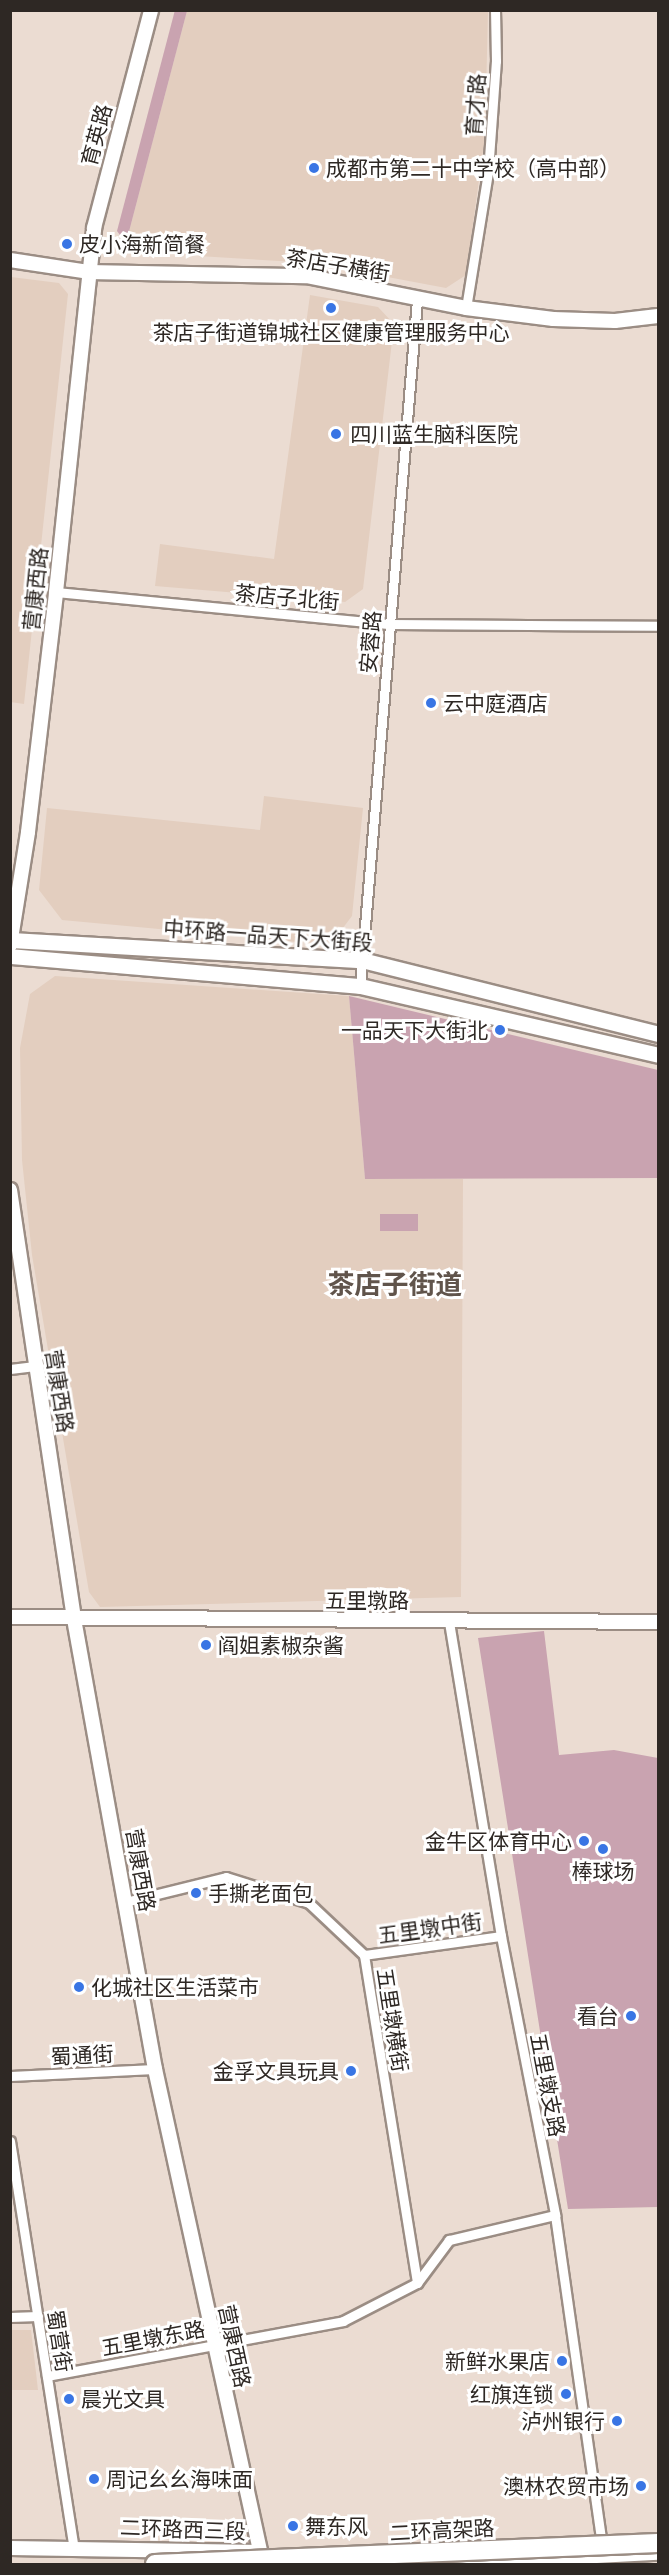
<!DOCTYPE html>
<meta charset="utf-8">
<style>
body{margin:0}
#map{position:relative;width:669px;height:2575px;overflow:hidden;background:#ebdcd2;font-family:Lato,"Noto Sans SC",sans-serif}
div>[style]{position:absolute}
.built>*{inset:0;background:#e3cebf}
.green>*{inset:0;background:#c9a3b0}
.roads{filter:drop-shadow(2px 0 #9b8d84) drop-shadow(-2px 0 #9b8d84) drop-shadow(0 2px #9b8d84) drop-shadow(0 -2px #9b8d84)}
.street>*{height:9px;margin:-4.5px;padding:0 4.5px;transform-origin:4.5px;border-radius:4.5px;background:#fff}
.secondary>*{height:14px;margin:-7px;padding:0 7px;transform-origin:7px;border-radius:7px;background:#fff}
.primary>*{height:15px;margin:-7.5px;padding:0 7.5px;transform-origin:7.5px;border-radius:7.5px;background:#fff}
.bridges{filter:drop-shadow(2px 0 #9b8d84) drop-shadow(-2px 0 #9b8d84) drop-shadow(0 2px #9b8d84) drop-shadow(0 -2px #9b8d84)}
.highway-bridge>*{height:18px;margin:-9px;padding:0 9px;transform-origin:9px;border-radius:9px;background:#fff}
.dots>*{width:16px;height:16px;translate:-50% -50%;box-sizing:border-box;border:3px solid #fff;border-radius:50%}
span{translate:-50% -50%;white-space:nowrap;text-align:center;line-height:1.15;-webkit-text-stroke:6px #fff;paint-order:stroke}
.street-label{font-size:21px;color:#2e2824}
.poi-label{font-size:21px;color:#2e2824}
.left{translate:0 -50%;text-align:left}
.right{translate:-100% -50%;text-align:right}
.district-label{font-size:27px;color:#60544b;font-weight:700}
.frame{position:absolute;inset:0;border:12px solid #2e2824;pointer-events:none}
</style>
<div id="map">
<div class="built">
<i style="clip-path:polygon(187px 11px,488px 11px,485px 136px,466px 275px,446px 288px,313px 263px,132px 252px,126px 243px)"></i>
<i style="clip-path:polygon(11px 277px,59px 283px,68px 294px,24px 704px,10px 702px)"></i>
<i style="clip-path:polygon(310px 295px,378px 307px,394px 324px,363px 589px,345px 602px,155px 586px,160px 544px,274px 559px)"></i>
<i style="clip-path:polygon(264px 796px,363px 808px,352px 916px,330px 945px,62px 920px,39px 890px,47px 808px,260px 830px)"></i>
<i style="clip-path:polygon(55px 976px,349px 996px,365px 1179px,463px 1179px,461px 1597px,100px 1607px,89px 1592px,32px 1255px,22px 1160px,20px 1048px,30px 994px)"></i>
<i style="clip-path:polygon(11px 2330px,31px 2330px,38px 2390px,11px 2390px)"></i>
</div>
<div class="green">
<i style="clip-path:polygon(175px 10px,187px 11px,126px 243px,117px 231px)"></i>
<i style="clip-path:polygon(349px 996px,658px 1070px,658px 1178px,365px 1179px)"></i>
<i style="clip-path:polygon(380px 1214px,418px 1214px,418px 1231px,380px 1231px)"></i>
<i style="clip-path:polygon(544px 1631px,559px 1755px,614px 1750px,658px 1758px,658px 2207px,568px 2209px,478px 1638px)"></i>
</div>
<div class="roads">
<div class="street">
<i style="left:466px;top:308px;width:138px;rotate:-80.8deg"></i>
<i style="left:488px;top:172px;width:111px;rotate:-85.9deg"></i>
<i style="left:496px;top:61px;width:51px;rotate:-91.1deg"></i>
<i style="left:56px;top:592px;width:336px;rotate:5.5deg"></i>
<i style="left:390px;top:624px;width:268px;rotate:0.4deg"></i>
<i style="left:360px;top:986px;width:688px;rotate:-85.25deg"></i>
<i style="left:10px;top:1369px;width:25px;rotate:-7deg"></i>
<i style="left:449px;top:1622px;width:318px;rotate:80.6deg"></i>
<i style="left:501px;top:1936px;width:284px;rotate:79deg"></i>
<i style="left:555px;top:2215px;width:334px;rotate:81.9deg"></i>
<i style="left:125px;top:1902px;width:104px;rotate:-13.9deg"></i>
<i style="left:226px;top:1877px;width:87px;rotate:17.4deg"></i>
<i style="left:309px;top:1903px;width:76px;rotate:43.4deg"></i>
<i style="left:364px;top:1955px;width:332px;rotate:80.8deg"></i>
<i style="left:364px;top:1955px;width:138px;rotate:-7.9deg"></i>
<i style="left:10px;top:2076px;width:145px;rotate:-2.8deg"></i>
<i style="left:10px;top:2141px;width:412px;rotate:81.1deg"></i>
<i style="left:10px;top:2317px;width:28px;rotate:-2deg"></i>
<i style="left:47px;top:2376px;width:301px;rotate:-10.5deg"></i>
<i style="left:343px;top:2321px;width:83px;rotate:-27.2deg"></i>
<i style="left:417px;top:2283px;width:54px;rotate:-53.3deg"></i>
<i style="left:449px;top:2240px;width:109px;rotate:-13.3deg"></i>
</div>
<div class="secondary">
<i style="left:10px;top:260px;width:79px;rotate:8.7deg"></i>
<i style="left:88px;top:272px;width:218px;rotate:1.1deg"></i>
<i style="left:306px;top:276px;width:163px;rotate:11.3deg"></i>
<i style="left:466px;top:308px;width:88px;rotate:7.2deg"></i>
<i style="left:553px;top:319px;width:62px;rotate:1.8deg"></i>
<i style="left:615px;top:321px;width:43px;rotate:-6.6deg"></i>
<i style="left:10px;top:945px;width:114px;rotate:-80.9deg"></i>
<i style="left:28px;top:832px;width:242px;rotate:-83.3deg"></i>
<i style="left:56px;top:592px;width:366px;rotate:-84deg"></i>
<i style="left:94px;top:228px;width:225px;rotate:-75.3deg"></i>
<i style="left:10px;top:1190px;width:434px;rotate:81.5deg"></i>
<i style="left:74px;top:1619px;width:457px;rotate:79.8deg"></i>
<i style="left:155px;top:2069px;width:494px;rotate:77.7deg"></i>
<i style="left:10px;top:1617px;width:648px;rotate:0.44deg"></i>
<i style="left:10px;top:2548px;width:250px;rotate:0.9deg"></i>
<i style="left:445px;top:2564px;width:213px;rotate:-3deg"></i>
</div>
<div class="primary">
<i style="left:10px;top:940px;width:353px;rotate:3.3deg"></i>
<i style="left:362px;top:960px;width:305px;rotate:14deg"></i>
<i style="left:10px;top:956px;width:351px;rotate:4.9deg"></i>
<i style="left:360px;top:986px;width:306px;rotate:13deg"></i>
</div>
</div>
<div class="bridges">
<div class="highway-bridge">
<i style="left:155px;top:2564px;width:503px;rotate:-2.39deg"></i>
</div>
</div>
<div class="dots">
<i style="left:314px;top:168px;background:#3975e4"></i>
<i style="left:67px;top:244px;background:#3975e4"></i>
<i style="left:331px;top:308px;background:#3975e4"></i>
<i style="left:336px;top:434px;background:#3975e4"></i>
<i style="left:431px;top:703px;background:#3975e4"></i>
<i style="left:500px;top:1030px;background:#3975e4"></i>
<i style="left:206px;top:1645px;background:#3975e4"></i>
<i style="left:584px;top:1841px;background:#3975e4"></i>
<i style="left:603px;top:1849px;background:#3975e4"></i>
<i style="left:196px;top:1893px;background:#3975e4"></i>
<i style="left:79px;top:1987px;background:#3975e4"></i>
<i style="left:631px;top:2016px;background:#3975e4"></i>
<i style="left:351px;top:2071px;background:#3975e4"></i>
<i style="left:562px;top:2361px;background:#3975e4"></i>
<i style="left:566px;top:2394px;background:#3975e4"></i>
<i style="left:69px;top:2399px;background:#3975e4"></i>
<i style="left:617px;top:2421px;background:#3975e4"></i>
<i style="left:94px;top:2479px;background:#3975e4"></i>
<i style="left:641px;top:2486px;background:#3975e4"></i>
<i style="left:293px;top:2526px;background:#3975e4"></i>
</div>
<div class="street-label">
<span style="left:475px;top:105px;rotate:-86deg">育才路</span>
<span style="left:96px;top:135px;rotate:-75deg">育英路</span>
<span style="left:338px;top:265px;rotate:9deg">茶店子横街</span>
<span style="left:35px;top:589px;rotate:-84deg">营康西路</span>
<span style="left:287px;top:597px;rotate:5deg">茶店子北街</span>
<span style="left:370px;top:642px;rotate:-85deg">安蓉路</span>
<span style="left:268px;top:935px;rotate:4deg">中环路一品天下大街段</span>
<span style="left:60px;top:1391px;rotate:81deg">营康西路</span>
<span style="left:367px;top:1600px">五里墩路</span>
<span style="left:141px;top:1870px;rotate:80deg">营康西路</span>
<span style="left:430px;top:1928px;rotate:-8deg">五里墩中街</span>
<span style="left:393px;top:2020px;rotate:81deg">五里墩横街</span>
<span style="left:82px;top:2055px;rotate:-3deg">蜀通街</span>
<span style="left:548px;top:2085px;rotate:79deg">五里墩支路</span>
<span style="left:153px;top:2338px;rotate:-11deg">五里墩东路</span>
<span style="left:60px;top:2341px;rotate:81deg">蜀营街</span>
<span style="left:235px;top:2346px;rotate:78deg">营康西路</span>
<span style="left:183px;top:2529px;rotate:2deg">二环路西三段</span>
<span style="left:442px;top:2530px;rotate:-3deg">二环高架路</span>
</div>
<div class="poi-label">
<span class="left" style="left:326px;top:168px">成都市第二十中学校（高中部）</span>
<span class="left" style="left:79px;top:244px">皮小海新简餐</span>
<span style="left:331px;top:332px">茶店子街道锦城社区健康管理服务中心</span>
<span class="left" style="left:350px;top:434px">四川蓝生脑科医院</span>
<span class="left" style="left:443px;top:703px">云中庭酒店</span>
<span class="right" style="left:488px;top:1030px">一品天下大街北</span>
<span class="left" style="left:218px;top:1645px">阎姐素椒杂酱</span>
<span class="right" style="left:572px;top:1841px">金牛区体育中心</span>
<span style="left:603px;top:1871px">棒球场</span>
<span class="left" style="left:208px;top:1893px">手撕老面包</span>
<span class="left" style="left:91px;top:1987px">化城社区生活菜市</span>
<span class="right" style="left:619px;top:2016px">看台</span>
<span class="right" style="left:339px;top:2071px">金孚文具玩具</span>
<span class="right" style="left:550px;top:2361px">新鲜水果店</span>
<span class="right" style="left:554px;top:2394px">红旗连锁</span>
<span class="left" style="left:81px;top:2399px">晨光文具</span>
<span class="right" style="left:605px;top:2421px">泸州银行</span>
<span class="left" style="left:106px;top:2479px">周记幺幺海味面</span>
<span class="right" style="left:629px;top:2486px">澳林农贸市场</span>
<span class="left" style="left:305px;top:2526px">舞东风</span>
</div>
<div class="district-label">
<span style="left:395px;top:1284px">茶店子街道</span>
</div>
<div class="frame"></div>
</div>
